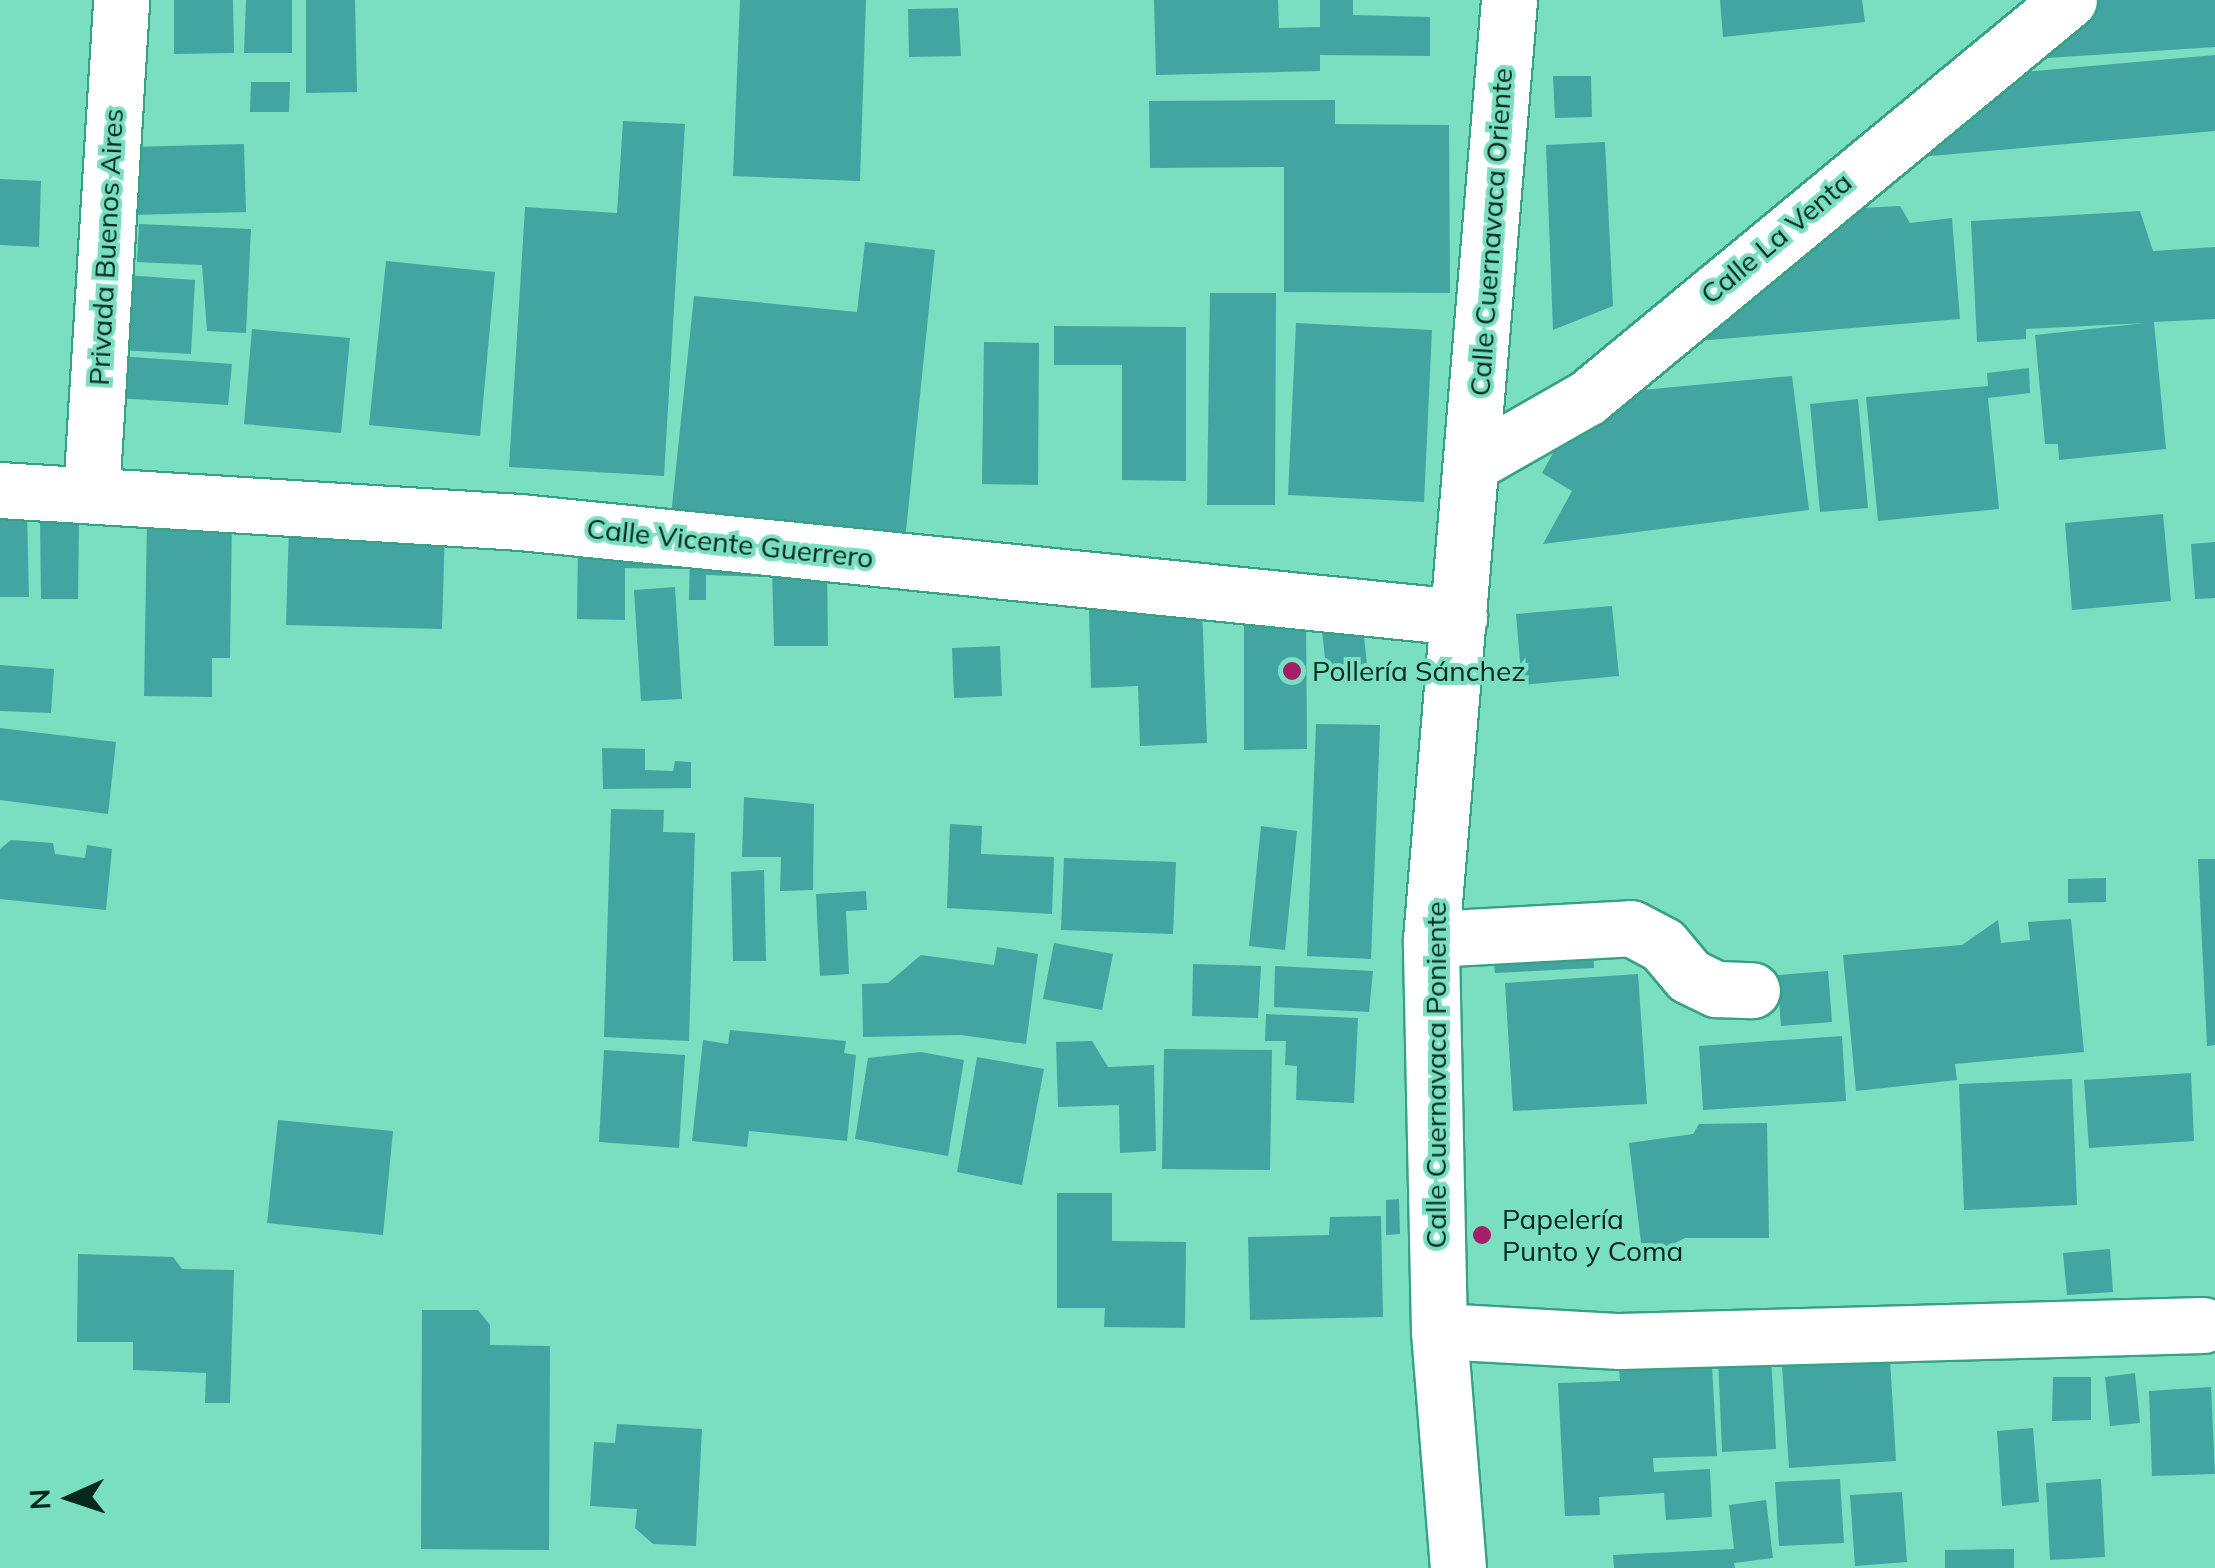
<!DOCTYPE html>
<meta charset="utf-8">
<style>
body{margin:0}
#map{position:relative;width:2215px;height:1568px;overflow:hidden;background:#7adec1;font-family:Mulish,sans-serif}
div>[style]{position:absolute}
.building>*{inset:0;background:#43a5a2}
.roads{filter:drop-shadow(2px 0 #37a186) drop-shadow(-2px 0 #37a186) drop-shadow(0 2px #37a186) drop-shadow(0 -2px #37a186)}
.minor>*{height:55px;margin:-27.5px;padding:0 27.5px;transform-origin:27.5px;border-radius:27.5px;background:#fff}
.dots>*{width:28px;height:28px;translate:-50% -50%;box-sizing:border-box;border:5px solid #7adec1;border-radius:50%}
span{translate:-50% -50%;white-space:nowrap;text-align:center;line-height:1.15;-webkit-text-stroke:8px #7adec1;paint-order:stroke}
.street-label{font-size:28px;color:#06281f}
.poi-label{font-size:28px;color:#06281f}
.left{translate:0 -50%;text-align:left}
.north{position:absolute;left:20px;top:1448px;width:100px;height:100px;-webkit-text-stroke:8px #7adec1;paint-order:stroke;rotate:267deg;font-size:28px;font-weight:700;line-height:40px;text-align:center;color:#06281f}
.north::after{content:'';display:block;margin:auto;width:35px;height:45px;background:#06281f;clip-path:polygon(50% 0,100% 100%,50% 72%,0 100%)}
</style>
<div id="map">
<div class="building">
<i style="clip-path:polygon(174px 0,233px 0,234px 53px,174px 54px)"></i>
<i style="clip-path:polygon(246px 0,292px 0,292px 53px,244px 53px)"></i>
<i style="clip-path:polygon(306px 0,355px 0,357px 92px,306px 93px)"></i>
<i style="clip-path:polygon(740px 0,866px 0,860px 181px,733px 176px)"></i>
<i style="clip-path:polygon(1154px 0,1278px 0,1279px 28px,1320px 27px,1320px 0,1353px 0,1353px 15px,1430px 17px,1430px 56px,1320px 55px,1320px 71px,1156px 75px)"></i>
<i style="clip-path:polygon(1720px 0,1862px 0,1865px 22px,1723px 37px)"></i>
<i style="clip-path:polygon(2092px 0,2215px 0,2215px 47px,2017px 60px)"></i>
<i style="clip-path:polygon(958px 8px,961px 56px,909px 57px,908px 9px)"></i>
<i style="clip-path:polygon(2215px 55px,2215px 131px,1885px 160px,1990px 75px)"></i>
<i style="clip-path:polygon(1553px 76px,1591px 76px,1592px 117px,1555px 118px)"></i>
<i style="clip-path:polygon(251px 82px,290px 82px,289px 112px,250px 112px)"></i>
<i style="clip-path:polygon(1335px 100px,1335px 124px,1449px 125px,1450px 293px,1284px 292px,1284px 167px,1150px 168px,1149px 101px)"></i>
<i style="clip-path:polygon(623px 121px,685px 124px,664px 476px,509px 467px,525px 207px,617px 213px)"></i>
<i style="clip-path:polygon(1605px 142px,1613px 306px,1553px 330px,1546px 145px)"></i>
<i style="clip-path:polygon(244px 144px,246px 212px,131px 215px,129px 147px)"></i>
<i style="clip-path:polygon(0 179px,41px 181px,39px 247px,0 245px)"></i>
<i style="clip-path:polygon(1900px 206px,1910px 223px,1952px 218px,1960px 319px,1686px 342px,1822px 210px)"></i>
<i style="clip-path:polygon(2140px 211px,2153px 251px,2215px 247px,2215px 319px,2154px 322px,2166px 449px,2059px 460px,2058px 444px,2045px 444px,2035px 335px,2145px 323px,2026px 329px,2026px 339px,1977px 342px,1971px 221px)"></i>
<i style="clip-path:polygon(139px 224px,251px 229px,246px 333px,207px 331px,202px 265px,137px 262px)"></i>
<i style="clip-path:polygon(865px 242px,935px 250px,904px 550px,670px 525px,694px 296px,857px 312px)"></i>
<i style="clip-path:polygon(386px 261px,495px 272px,480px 436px,369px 425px)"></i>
<i style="clip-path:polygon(125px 275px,195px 280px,191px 354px,119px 350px)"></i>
<i style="clip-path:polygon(1210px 293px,1276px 293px,1275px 505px,1207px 505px)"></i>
<i style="clip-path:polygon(1296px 323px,1432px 330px,1424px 502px,1288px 495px)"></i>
<i style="clip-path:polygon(1054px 326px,1186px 327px,1186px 481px,1122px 480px,1122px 365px,1054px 365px)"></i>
<i style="clip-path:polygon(252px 329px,350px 338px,341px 433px,244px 424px)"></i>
<i style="clip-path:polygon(984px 342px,1039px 343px,1038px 485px,982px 484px)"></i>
<i style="clip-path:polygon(118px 356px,232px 364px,228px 405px,116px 398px)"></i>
<i style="clip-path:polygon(2029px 368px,2030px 393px,1988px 398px,1999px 509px,1878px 521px,1866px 397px,1988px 386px,1987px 373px)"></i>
<i style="clip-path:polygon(1626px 374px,1642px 390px,1792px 376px,1809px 510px,1543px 544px,1572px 491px,1542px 473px,1571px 420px)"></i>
<i style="clip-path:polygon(1858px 399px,1868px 508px,1820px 512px,1810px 404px)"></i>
<i style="clip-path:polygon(0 514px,27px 514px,29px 597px,0 597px)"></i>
<i style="clip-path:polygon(2163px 514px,2171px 601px,2072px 610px,2065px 523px)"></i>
<i style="clip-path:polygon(147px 519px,232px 519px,230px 658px,212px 658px,212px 697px,144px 696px)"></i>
<i style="clip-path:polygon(40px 520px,79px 521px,78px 599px,41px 599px)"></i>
<i style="clip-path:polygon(289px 523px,445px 527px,442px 629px,286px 625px)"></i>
<i style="clip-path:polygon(578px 541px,682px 544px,682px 569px,625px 568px,625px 620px,577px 619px)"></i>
<i style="clip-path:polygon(2215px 542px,2215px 598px,2195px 599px,2191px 544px)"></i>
<i style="clip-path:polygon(690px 550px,767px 552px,767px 577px,706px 575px,706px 600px,689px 600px)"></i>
<i style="clip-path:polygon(772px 568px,827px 568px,828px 646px,774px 646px)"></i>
<i style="clip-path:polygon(675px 587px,682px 699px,641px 701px,634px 590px)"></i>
<i style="clip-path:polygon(1202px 606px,1207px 743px,1140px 746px,1138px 686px,1091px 688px,1089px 609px)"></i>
<i style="clip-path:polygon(1612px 606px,1619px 676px,1522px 685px,1516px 614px)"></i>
<i style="clip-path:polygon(1244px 613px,1306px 613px,1307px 749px,1244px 750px)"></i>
<i style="clip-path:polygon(1362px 617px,1368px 674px,1327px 678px,1321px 621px)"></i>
<i style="clip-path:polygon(1000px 646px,1002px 696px,954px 698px,952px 648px)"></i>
<i style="clip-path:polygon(0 665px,54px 669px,51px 713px,0 711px)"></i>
<i style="clip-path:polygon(1316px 724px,1380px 725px,1371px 959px,1307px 956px)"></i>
<i style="clip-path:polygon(0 728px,116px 742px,108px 814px,0 800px)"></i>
<i style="clip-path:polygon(602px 748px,645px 749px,645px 770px,673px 771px,675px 761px,691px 762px,691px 788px,603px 789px)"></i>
<i style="clip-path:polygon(744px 797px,814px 804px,813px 890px,780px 891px,781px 857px,742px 857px)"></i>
<i style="clip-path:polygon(611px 809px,664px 810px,663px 832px,695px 833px,689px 1041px,604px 1037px)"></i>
<i style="clip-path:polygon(950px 824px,982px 826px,981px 854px,1054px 857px,1052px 914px,947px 908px)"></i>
<i style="clip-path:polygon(1261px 826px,1297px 831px,1285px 950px,1249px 946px)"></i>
<i style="clip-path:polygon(11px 840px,53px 843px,55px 854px,85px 858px,87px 845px,112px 849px,106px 910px,0 899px,0 849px)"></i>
<i style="clip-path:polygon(1064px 858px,1176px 862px,1173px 934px,1061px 930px)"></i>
<i style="clip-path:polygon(2198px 859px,2215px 859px,2215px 1045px,2207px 1046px)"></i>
<i style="clip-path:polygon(764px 870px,766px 961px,733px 961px,731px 872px)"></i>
<i style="clip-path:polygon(2106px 878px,2106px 902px,2068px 903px,2068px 879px)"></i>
<i style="clip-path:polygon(866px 891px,867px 910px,846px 911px,849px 974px,820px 976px,816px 894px)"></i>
<i style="clip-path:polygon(2071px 919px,2084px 1052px,1955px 1064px,1957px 1080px,1856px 1091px,1843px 955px,1962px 945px,1998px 920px,2001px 943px,2030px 940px,2028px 922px)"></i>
<i style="clip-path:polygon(1593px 938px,1594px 968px,1495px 973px,1492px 944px)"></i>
<i style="clip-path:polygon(1054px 943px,1113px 954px,1102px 1010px,1043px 999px)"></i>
<i style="clip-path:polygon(997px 947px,1038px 954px,1026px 1044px,961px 1035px,863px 1037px,862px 984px,888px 983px,921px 955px,994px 965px)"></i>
<i style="clip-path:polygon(1193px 964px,1261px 966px,1258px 1018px,1192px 1016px)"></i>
<i style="clip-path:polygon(1275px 966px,1373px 971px,1369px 1012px,1274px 1007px)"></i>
<i style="clip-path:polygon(1828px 971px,1832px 1022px,1781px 1026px,1777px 975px)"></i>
<i style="clip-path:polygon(1638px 974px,1647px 1104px,1513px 1111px,1505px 983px)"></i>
<i style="clip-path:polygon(1266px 1014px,1358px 1018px,1354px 1103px,1296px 1100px,1297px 1066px,1285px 1065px,1286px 1041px,1265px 1041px)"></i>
<i style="clip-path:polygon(730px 1030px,846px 1041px,844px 1053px,856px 1055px,847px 1141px,749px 1131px,747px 1147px,692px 1141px,703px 1040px,728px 1044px)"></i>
<i style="clip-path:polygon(1842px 1036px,1846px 1101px,1703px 1110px,1699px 1046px)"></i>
<i style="clip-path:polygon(1092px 1041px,1108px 1067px,1154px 1065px,1156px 1151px,1120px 1153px,1119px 1105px,1058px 1107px,1056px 1042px)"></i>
<i style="clip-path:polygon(1164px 1049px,1272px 1050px,1270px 1170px,1162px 1169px)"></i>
<i style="clip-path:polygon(604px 1050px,685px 1055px,679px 1148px,599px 1142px)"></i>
<i style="clip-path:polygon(921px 1052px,964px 1060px,948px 1156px,855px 1139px,868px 1058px)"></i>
<i style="clip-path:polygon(977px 1057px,1044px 1069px,1022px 1185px,957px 1172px)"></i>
<i style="clip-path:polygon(2191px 1073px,2194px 1141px,2089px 1148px,2084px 1080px)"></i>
<i style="clip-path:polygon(2072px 1079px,2077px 1205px,1964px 1210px,1959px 1084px)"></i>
<i style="clip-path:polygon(278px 1120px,393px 1131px,383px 1235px,267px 1223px)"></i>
<i style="clip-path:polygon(1767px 1123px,1769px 1238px,1685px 1238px,1643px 1259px,1629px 1143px,1693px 1134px,1699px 1124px)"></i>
<i style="clip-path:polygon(1057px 1193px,1112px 1193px,1112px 1241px,1186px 1242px,1185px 1328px,1104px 1327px,1105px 1308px,1057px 1308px)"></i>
<i style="clip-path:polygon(1399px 1199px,1400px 1234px,1386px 1235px,1386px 1200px)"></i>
<i style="clip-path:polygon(1381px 1216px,1383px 1317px,1250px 1320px,1248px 1237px,1329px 1235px,1330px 1217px)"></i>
<i style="clip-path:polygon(2110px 1249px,2113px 1292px,2067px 1295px,2063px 1253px)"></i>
<i style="clip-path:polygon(78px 1254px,173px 1257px,182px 1269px,234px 1270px,230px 1403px,205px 1403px,206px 1373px,133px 1370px,133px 1342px,77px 1342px)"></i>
<i style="clip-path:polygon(422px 1310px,478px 1310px,490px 1325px,490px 1345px,550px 1346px,549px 1550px,421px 1549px)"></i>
<i style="clip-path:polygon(1771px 1355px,1776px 1449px,1722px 1452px,1718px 1356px)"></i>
<i style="clip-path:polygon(1890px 1359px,1896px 1461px,1789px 1468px,1782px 1366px)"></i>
<i style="clip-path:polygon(1712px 1366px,1717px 1456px,1653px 1458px,1654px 1472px,1710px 1469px,1712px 1517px,1666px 1520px,1664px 1493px,1599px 1497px,1600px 1515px,1565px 1516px,1558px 1383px,1620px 1381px,1619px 1369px)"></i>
<i style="clip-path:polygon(2135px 1373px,2140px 1423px,2110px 1426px,2105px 1377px)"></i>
<i style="clip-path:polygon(2053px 1377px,2091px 1377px,2091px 1420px,2052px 1421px)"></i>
<i style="clip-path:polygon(2211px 1387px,2215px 1474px,2152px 1476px,2149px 1391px)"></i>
<i style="clip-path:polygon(617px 1424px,702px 1429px,696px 1546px,653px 1544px,635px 1528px,637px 1509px,590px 1506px,594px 1442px,615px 1443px)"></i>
<i style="clip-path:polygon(2033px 1428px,2039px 1502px,2002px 1506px,1997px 1431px)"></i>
<i style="clip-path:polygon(1840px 1479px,1844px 1543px,1779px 1546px,1775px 1482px)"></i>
<i style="clip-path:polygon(2101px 1479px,2105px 1557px,2050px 1560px,2046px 1483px)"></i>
<i style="clip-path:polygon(1902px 1492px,1907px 1562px,1855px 1566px,1850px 1495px)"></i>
<i style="clip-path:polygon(1766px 1500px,1773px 1558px,1734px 1563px,1735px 1568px,1614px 1568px,1613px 1555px,1734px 1549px,1729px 1505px)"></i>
<i style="clip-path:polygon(2014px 1549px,2014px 1568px,1945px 1568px,1945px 1550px)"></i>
</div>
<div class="roads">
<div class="minor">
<i style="left:1473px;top:463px;width:131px;rotate:-29.7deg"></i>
<i style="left:1587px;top:398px;width:625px;rotate:-39.55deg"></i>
<i style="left:0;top:490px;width:521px;rotate:3.52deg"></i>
<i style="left:520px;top:522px;width:944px;rotate:5.78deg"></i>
<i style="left:91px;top:494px;width:495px;rotate:-86.5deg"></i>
<i style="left:1431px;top:939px;width:200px;rotate:-3.1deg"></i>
<i style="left:1631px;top:928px;width:36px;rotate:28deg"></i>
<i style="left:1663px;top:945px;width:40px;rotate:50deg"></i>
<i style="left:1689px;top:976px;width:30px;rotate:26deg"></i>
<i style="left:1716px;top:989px;width:36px;rotate:2deg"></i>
<i style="left:1439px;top:1331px;width:181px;rotate:3.2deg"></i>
<i style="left:1620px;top:1341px;width:583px;rotate:-1.57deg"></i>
<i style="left:1458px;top:1568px;width:238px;rotate:-94.6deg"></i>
<i style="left:1439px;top:1331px;width:392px;rotate:-91.2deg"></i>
<i style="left:1431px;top:939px;width:942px;rotate:-85.25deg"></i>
</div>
</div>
<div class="dots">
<i style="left:1292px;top:671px;background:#a41e69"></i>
<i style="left:1482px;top:1235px;background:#a41e69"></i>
</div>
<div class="street-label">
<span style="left:1491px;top:232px;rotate:-86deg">Calle Cuernavaca Oriente</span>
<span style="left:1776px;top:238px;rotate:-40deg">Calle La Venta</span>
<span style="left:106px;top:247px;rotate:-87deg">Privada Buenos Aires</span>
<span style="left:730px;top:543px;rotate:6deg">Calle Vicente Guerrero</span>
<span style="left:1436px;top:1075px;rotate:-90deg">Calle Cuernavaca Poniente</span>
</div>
<div class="poi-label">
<span class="left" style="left:1312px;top:671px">Pollería Sánchez</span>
<span class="left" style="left:1502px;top:1235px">Papelería<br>Punto y Coma</span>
</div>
<div class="north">N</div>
</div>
